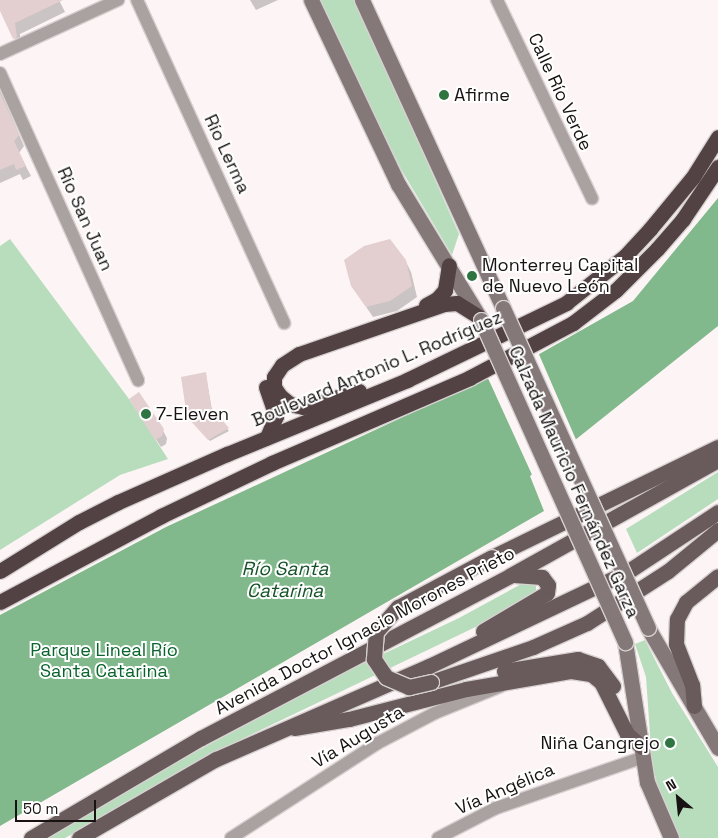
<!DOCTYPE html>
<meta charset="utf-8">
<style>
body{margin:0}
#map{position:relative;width:718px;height:838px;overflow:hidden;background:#fdf5f5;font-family:"Space Grotesk",sans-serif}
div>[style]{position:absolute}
.green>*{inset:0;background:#b7ddbd}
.water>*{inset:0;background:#81b98c}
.pier>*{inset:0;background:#fdf5f5}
.shadow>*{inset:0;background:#0003}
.building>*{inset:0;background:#e3cfcf}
.roads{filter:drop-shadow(1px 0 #d8d1d1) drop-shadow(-1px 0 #d8d1d1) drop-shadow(0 1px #d8d1d1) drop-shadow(0 -1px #d8d1d1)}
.street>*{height:12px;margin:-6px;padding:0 6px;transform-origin:6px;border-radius:6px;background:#aaa1a1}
.secondary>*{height:15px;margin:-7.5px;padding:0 7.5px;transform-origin:7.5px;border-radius:7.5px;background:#847878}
.primary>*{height:15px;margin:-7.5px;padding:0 7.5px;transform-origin:7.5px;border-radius:7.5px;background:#695b5b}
.highway>*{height:15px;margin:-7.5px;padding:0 7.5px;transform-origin:7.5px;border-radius:7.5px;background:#534243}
.bridges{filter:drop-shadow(1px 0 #d8d1d1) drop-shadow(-1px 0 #d8d1d1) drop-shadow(0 1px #d8d1d1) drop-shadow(0 -1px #d8d1d1)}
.secondary-bridge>*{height:15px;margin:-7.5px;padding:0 7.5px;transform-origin:7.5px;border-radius:7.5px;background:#847878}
.primary-bridge>*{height:15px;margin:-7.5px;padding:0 7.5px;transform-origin:7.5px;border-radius:7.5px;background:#695b5b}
.dots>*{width:14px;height:14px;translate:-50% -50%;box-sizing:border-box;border:2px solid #fff;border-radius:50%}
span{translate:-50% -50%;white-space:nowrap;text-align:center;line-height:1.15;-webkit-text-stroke:4px #fff;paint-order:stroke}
.street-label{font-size:18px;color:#181212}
.poi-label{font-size:18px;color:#181212}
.left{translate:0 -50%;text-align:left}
.right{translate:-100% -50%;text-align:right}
.park-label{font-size:18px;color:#09632c}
.water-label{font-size:19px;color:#155228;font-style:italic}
.north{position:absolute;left:653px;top:773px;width:50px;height:50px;-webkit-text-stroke:4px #fff;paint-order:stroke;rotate:332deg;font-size:14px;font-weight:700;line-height:20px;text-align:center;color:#181212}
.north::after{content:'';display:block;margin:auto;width:18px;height:22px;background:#181212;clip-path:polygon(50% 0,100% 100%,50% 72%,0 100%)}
.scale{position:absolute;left:15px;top:800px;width:81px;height:22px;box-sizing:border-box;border:2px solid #181212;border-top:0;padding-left:6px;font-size:15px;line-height:18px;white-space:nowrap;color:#181212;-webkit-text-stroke:4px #fff;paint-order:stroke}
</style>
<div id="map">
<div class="green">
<i style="clip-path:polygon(318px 0,355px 0,459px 234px,452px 255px,402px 171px)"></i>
<i style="clip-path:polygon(10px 239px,129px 399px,168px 459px,120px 475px,0 550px,0 246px)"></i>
<i style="clip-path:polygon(718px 472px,718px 499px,637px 553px,626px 529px)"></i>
<i style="clip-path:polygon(527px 581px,536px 584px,536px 598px,242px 739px,65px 838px,49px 838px,147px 778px,341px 674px,459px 618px)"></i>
<i style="clip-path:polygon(645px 640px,672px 693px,718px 767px,718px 838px,679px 838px,658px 788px,652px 763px,646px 677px,635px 644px)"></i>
</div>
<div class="water">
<i style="clip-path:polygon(718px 198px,718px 326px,530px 476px,544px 511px,0 826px,0 615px,166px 527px,474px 384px,488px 378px,490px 382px,633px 301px)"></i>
</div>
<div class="pier">
<i style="clip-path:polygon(538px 352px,577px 442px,533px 477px,487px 376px,491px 379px)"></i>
</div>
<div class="shadow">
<i style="clip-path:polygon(0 0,59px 0,65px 12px,20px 34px,20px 48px,0 8px)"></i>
<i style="clip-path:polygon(250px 0,278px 0,256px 10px)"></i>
<i style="clip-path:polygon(0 90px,24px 146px,19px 153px,31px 176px,23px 180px,20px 174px,0 183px)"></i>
<i style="clip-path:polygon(405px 260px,411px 272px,417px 297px,397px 311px,373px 317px,352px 286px)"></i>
<i style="clip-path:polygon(206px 376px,212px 410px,229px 431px,210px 441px,190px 419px)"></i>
<i style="clip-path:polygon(135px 408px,162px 429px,167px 438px,166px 444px,161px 447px)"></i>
</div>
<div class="building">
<i style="clip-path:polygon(0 0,63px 0,15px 23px,17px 37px,13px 39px,0 11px)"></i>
<i style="clip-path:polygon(0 93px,19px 135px,14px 141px,26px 166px,16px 170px,14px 164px,0 170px)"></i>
<i style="clip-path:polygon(390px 239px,406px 260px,412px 286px,390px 301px,366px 307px,351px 286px,344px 260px,364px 246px)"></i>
<i style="clip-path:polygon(206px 372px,211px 407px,229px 428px,208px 440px,187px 417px,181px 377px)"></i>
<i style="clip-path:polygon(139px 392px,164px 429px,162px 436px,155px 440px,129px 399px)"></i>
</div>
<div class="roads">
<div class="street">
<i style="left:137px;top:0;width:355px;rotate:65.5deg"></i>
<i style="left:497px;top:0;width:220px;rotate:64.4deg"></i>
<i style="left:0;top:54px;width:130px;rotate:-24.6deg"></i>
<i style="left:0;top:73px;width:337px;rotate:65.8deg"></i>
<i style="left:231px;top:838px;width:175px;rotate:-32.9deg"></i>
<i style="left:378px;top:743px;width:64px;rotate:-27.8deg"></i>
<i style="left:435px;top:713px;width:71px;rotate:-22.2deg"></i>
<i style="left:438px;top:838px;width:65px;rotate:-27.3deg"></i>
<i style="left:496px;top:808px;width:157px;rotate:-19deg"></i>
</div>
<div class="secondary">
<i style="left:311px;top:0;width:204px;rotate:64.7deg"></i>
<i style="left:398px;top:184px;width:159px;rotate:58.6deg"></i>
<i style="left:362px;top:0;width:339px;rotate:65.4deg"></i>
<i style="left:648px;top:628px;width:139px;rotate:59.7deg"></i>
<i style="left:625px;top:642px;width:142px;rotate:81.1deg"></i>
<i style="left:647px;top:782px;width:61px;rotate:66.8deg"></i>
</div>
<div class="primary">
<i style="left:492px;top:557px;width:251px;rotate:-26deg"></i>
<i style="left:483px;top:631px;width:74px;rotate:-30.7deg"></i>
<i style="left:547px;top:593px;width:8px;rotate:-83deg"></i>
<i style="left:548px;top:585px;width:10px;rotate:-127deg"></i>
<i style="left:542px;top:577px;width:28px;rotate:-176deg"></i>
<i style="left:504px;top:671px;width:75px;rotate:-9.2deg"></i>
<i style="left:578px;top:659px;width:21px;rotate:19deg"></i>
<i style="left:598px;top:666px;width:25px;rotate:53deg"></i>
<i style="left:431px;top:682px;width:108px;rotate:-18.9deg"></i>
<i style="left:533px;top:647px;width:59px;rotate:-24deg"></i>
<i style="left:587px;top:623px;width:96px;rotate:-32.7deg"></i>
<i style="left:668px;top:571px;width:65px;rotate:-39.4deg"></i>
<i style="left:694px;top:706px;width:21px;rotate:-95deg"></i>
<i style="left:692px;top:685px;width:44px;rotate:-111.3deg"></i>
<i style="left:676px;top:644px;width:25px;rotate:-88deg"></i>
<i style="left:677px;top:619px;width:19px;rotate:-62deg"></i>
<i style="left:686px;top:602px;width:41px;rotate:-39.1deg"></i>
<i style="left:294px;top:728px;width:56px;rotate:-9.3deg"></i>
<i style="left:349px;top:719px;width:121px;rotate:-14.4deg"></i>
<i style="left:466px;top:689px;width:107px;rotate:-9.7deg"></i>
<i style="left:571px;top:671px;width:20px;rotate:9deg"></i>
<i style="left:591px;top:674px;width:13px;rotate:39deg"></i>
<i style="left:601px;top:682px;width:58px;rotate:63.4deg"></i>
<i style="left:627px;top:734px;width:20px;rotate:41deg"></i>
<i style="left:31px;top:838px;width:197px;rotate:-30.5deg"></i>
<i style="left:201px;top:738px;width:350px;rotate:-27.7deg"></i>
<i style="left:511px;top:575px;width:237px;rotate:-29.1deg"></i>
<i style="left:79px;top:838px;width:158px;rotate:-30deg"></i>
<i style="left:216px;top:759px;width:232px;rotate:-23.6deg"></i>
<i style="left:429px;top:666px;width:219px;rotate:-25.4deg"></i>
<i style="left:627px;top:572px;width:109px;rotate:-33.4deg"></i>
</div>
<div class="highway">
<i style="left:426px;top:305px;width:13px;rotate:-29deg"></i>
<i style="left:437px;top:299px;width:12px;rotate:-48deg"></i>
<i style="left:445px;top:290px;width:25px;rotate:-81deg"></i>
<i style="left:266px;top:387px;width:31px;rotate:71deg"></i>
<i style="left:276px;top:416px;width:23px;rotate:113deg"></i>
<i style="left:359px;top:391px;width:58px;rotate:164.1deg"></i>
<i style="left:303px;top:407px;width:13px;rotate:-167deg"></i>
<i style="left:290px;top:404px;width:13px;rotate:-141deg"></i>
<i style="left:280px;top:396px;width:11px;rotate:-124deg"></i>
<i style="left:274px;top:387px;width:10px;rotate:-90deg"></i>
<i style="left:274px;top:377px;width:14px;rotate:-56deg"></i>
<i style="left:282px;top:365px;width:20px;rotate:-33deg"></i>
<i style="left:299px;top:354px;width:153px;rotate:-19deg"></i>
<i style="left:444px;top:304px;width:13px;rotate:-4deg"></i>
<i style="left:457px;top:303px;width:26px;rotate:32deg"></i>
<i style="left:0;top:571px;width:93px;rotate:-31.8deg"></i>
<i style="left:79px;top:522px;width:44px;rotate:-27.1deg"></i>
<i style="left:118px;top:502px;width:119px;rotate:-23.8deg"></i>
<i style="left:227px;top:454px;width:195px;rotate:-22.3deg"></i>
<i style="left:407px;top:380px;width:177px;rotate:-25.8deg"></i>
<i style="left:566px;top:303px;width:75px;rotate:-38.5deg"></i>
<i style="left:625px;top:256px;width:37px;rotate:-47deg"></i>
<i style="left:650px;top:229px;width:67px;rotate:-50.4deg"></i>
<i style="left:693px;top:177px;width:47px;rotate:-58deg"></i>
<i style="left:0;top:602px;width:183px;rotate:-28.1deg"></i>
<i style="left:161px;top:516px;width:123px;rotate:-25.5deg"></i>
<i style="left:272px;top:463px;width:215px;rotate:-23.3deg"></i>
<i style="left:469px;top:378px;width:118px;rotate:-27.9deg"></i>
<i style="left:573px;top:323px;width:54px;rotate:-37.5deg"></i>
<i style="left:616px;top:290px;width:58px;rotate:-45deg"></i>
<i style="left:657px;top:249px;width:40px;rotate:-49deg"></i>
<i style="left:683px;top:219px;width:63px;rotate:-56.1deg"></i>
</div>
</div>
<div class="bridges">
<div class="secondary-bridge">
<i style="left:503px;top:308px;width:351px;rotate:65.6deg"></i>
<i style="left:481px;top:320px;width:353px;rotate:65.9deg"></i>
</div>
<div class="primary-bridge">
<i style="left:431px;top:682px;width:23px;rotate:167deg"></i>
<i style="left:409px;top:687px;width:25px;rotate:-157deg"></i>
<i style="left:386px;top:677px;width:22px;rotate:-124deg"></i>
<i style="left:374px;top:659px;width:27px;rotate:-86deg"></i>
<i style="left:376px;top:632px;width:33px;rotate:-49deg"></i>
<i style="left:398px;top:607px;width:106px;rotate:-28deg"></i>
</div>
</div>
<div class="dots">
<i style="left:444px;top:95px;background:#2e7542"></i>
<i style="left:472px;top:276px;background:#2e7542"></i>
<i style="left:146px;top:414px;background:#2e7542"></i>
<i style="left:670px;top:743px;background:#2e7542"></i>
</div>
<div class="street-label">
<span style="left:560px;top:92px;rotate:65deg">Calle Río Verde</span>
<span style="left:227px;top:154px;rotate:65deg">Río Lerma</span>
<span style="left:85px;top:219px;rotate:66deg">Río San Juan</span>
<span style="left:377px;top:369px;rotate:-23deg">Boulevard Antonio L. Rodríguez</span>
<span style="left:574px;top:482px;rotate:66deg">Calzada Mauricio Fernández Garza</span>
<span style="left:365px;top:631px;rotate:-28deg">Avenida Doctor Ignacio Morones Prieto</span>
<span style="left:358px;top:737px;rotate:-31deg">Vía Augusta</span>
<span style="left:505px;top:789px;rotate:-23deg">Vía Angélica</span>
</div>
<div class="poi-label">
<span class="left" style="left:454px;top:95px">Afirme</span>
<span class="left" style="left:482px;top:276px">Monterrey Capital<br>de Nuevo León</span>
<span class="left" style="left:156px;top:414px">7-Eleven</span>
<span class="right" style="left:660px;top:743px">Niña Cangrejo</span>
</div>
<div class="park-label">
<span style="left:104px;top:661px">Parque Lineal Río<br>Santa Catarina</span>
</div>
<div class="water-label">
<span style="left:285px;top:580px">Río Santa<br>Catarina</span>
</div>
<div class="north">N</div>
<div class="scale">50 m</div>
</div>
